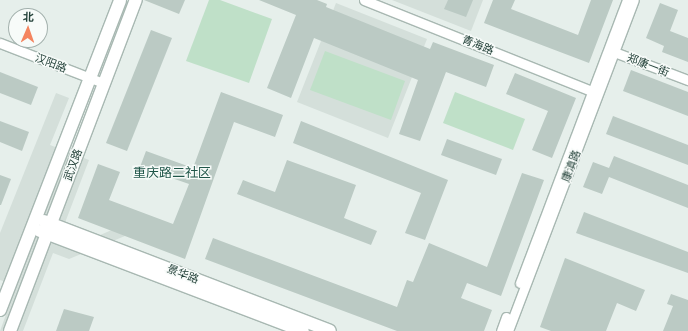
<!DOCTYPE html>
<meta charset="utf-8">
<style>
body{margin:0}
#map{position:relative;width:688px;height:331px;overflow:hidden;background:#e6efeb;font-family:Barlow,"Noto Sans SC",sans-serif}
div>[style]{position:absolute}
.built>*{inset:0;background:#d4dfda}
.green>*{inset:0;background:#bfe0c8}
.building>*{inset:0;background:#bbcac4}
.roads{filter:drop-shadow(1px 0 #a8b8b2) drop-shadow(-1px 0 #a8b8b2) drop-shadow(0 1px #a8b8b2) drop-shadow(0 -1px #a8b8b2)}
.minor>*{height:9px;margin:-4.5px;padding:0 4.5px;transform-origin:4.5px;border-radius:4.5px;background:#fff}
.secondary>*{height:12px;margin:-6px;padding:0 6px;transform-origin:6px;border-radius:6px;background:#fff}
span{translate:-50% -50%;white-space:nowrap;text-align:center;line-height:1.15;-webkit-text-stroke:3px #f7fbf9;paint-order:stroke}
.street-label{font-size:11px;color:#24423a}
.quarter-label{font-size:13px;color:#1f5548}
.north{position:absolute;left:8px;top:8px;width:40px;height:40px;box-sizing:border-box;background:#f7fbf9;border:1px solid #a3b1ad;border-radius:50%;rotate:2deg;font-size:11px;font-weight:700;line-height:16px;text-align:center;color:#24423a}
.north::after{content:'';display:block;margin:auto;width:14px;height:18px;background:#f4845f;clip-path:polygon(50% 0,100% 100%,50% 72%,0 100%)}
</style>
<div id="map">
<div class="built">
<i style="clip-path:polygon(392px 0,483px 0,471px 31px)"></i>
<i style="clip-path:polygon(336px 3px,427px 39px,388px 138px,297px 102px)"></i>
<i style="clip-path:polygon(56px 93px,69px 98px,50px 145px,89px 160px,58px 241px,73px 247px,123px 225px,125px 236px,69px 259px,53px 253px,23px 331px,0 331px,23px 268px,9px 283px,0 280px,0 233px)"></i>
</div>
<div class="green">
<i style="clip-path:polygon(209px 0,220px 0,272px 19px,249px 83px,186px 61px)"></i>
<i style="clip-path:polygon(325px 51px,405px 81px,391px 120px,310px 90px)"></i>
<i style="clip-path:polygon(455px 92px,525px 119px,513px 150px,443px 123px)"></i>
</div>
<div class="building">
<i style="clip-path:polygon(144px 0,185px 0,179px 14px)"></i>
<i style="clip-path:polygon(259px 0,317px 0,327px 4px,326px 7px,430px 49px,433px 42px,494px 65px,486px 87px,446px 72px,420px 141px,399px 134px,418px 80px,314px 38px,291px 98px,267px 88px,296px 15px)"></i>
<i style="clip-path:polygon(448px 0,473px 0,466px 17px,444px 9px)"></i>
<i style="clip-path:polygon(493px 0,515px 0,511px 9px,578px 35px,591px 0,613px 0,589px 63px,484px 23px)"></i>
<i style="clip-path:polygon(660px 3px,678px 10px,670px 31px,688px 38px,688px 62px,662px 52px,664px 46px,646px 38px)"></i>
<i style="clip-path:polygon(151px 30px,172px 38px,127px 151px,106px 143px)"></i>
<i style="clip-path:polygon(631px 70px,688px 92px,688px 116px,623px 91px)"></i>
<i style="clip-path:polygon(0 72px,38px 87px,31px 105px,0 93px)"></i>
<i style="clip-path:polygon(515px 73px,576px 98px,552px 158px,532px 150px,548px 111px,506px 94px)"></i>
<i style="clip-path:polygon(221px 92px,283px 115px,275px 137px,234px 122px,185px 259px,78px 218px,98px 164px,120px 172px,109px 200px,173px 224px,189px 184px,140px 167px,146px 151px,193px 168px)"></i>
<i style="clip-path:polygon(613px 116px,688px 145px,688px 165px,606px 134px)"></i>
<i style="clip-path:polygon(0 121px,29px 132px,22px 151px,0 142px)"></i>
<i style="clip-path:polygon(301px 121px,448px 180px,425px 240px,405px 233px,421px 193px,293px 143px)"></i>
<i style="clip-path:polygon(447px 139px,502px 159px,496px 175px,441px 155px)"></i>
<i style="clip-path:polygon(614px 156px,688px 185px,688px 208px,609px 177px,602px 194px,583px 187px,593px 162px,609px 168px)"></i>
<i style="clip-path:polygon(287px 160px,356px 185px,344px 218px,377px 231px,371px 245px,237px 194px,243px 180px,275px 192px)"></i>
<i style="clip-path:polygon(522px 173px,544px 180px,501px 296px,467px 283px,461px 298px,492px 310px,484px 331px,397px 331px,205px 259px,213px 238px,397px 307px,407px 280px,413px 282px,429px 243px,487px 267px)"></i>
<i style="clip-path:polygon(0 175px,11px 179px,1px 205px,0 205px)"></i>
<i style="clip-path:polygon(584px 212px,688px 252px,688px 273px,576px 233px)"></i>
<i style="clip-path:polygon(565px 258px,645px 290px,636px 311px,617px 303px,606px 331px,551px 331px,540px 327px)"></i>
<i style="clip-path:polygon(671px 294px,688px 300px,688px 331px,663px 331px,673px 306px,667px 304px)"></i>
<i style="clip-path:polygon(64px 309px,94px 317px,89px 331px,56px 331px)"></i>
</div>
<div class="roads">
<div class="minor">
<i style="left:364px;top:0;width:245px;rotate:21.8deg"></i>
<i style="left:0;top:43px;width:110px;rotate:21.2deg"></i>
<i style="left:609px;top:50px;width:85px;rotate:20.8deg"></i>
<i style="left:520px;top:283px;width:303px;rotate:-69.3deg"></i>
<i style="left:501px;top:331px;width:15px;rotate:-70deg"></i>
<i style="left:508px;top:331px;width:354px;rotate:-69.2deg"></i>
</div>
<div class="secondary">
<i style="left:44px;top:221px;width:306px;rotate:21deg"></i>
<i style="left:40px;top:231px;width:281px;rotate:20.8deg"></i>
<i style="left:0;top:310px;width:332px;rotate:-68.8deg"></i>
<i style="left:10px;top:331px;width:354px;rotate:-69.2deg"></i>
</div>
</div>
<div class="street-label">
<span style="left:478px;top:45px;rotate:22deg">青海路</span>
<span style="left:51px;top:63px;rotate:21deg">汉阳路</span>
<span style="left:648px;top:65px;rotate:21deg">郑康一街</span>
<span style="left:73px;top:165px;rotate:-70deg">武汉路</span>
<span style="left:571px;top:166px;rotate:-69deg">康滇路</span>
<span style="left:183px;top:274px;rotate:21deg">景华路</span>
</div>
<div class="quarter-label">
<span style="left:172px;top:172px">重庆路二社区</span>
</div>
<div class="north">北</div>
</div>
